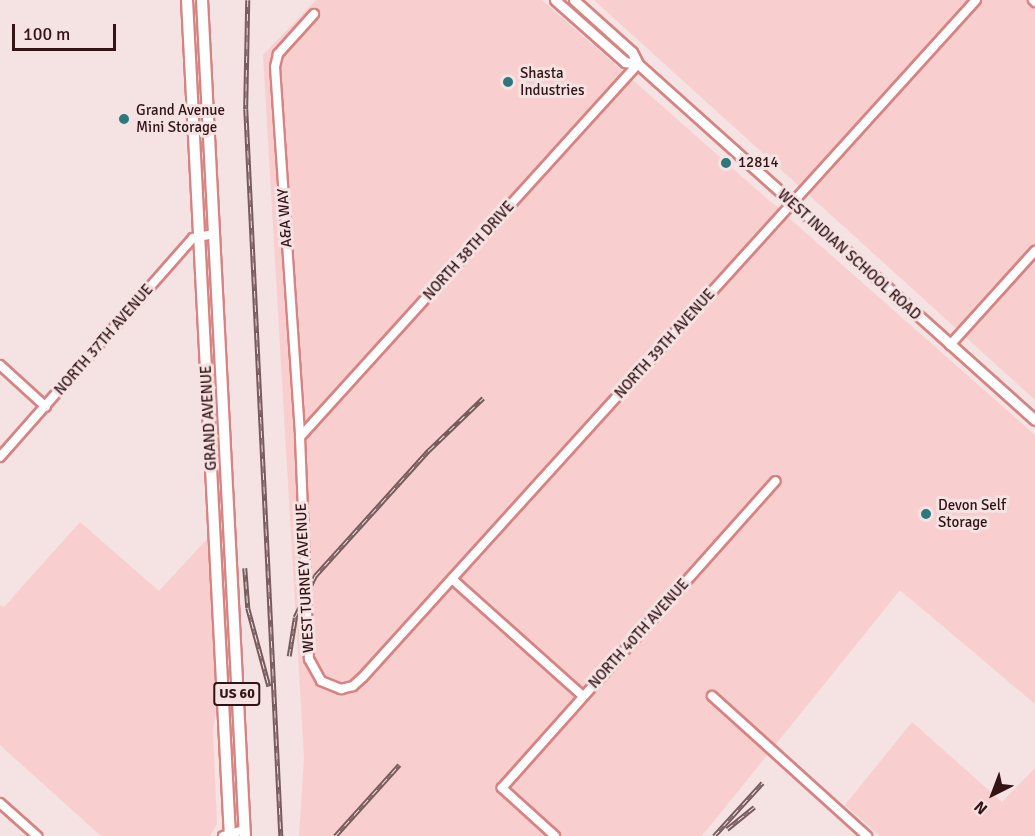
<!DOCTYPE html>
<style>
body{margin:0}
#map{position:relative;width:1035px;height:836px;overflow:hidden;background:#f5e2e2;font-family:Signika,sans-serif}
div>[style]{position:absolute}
.built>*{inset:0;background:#f8cfce}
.roads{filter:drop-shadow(2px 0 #d88382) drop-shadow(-2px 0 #d88382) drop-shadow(0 2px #d88382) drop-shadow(0 -2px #d88382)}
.minor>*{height:8px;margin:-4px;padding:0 4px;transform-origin:4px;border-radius:4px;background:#fff}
.major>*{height:9px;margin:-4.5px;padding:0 4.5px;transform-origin:4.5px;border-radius:4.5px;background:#fff}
.highway>*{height:10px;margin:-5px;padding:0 5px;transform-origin:5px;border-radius:5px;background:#fff}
.rail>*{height:4.5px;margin-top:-2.25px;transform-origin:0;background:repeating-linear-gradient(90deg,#f5e2e2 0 7px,#785c5d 0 14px);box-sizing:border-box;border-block:2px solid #785c5d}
.dots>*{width:16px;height:16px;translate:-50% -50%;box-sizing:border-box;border:3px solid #f5e2e2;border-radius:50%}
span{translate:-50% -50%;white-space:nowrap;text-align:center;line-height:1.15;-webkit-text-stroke:6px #f5e2e2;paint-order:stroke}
.shield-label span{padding:2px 4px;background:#f5e2e2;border:2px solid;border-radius:4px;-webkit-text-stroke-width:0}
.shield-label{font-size:14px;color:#331314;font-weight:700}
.poi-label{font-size:15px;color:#331314}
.left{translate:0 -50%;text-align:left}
.street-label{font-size:15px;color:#331314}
.north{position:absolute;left:963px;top:764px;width:60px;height:60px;-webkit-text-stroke:4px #f5e2e2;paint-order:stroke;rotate:222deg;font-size:16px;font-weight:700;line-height:24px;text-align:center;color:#331314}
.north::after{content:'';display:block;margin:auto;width:21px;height:27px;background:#331314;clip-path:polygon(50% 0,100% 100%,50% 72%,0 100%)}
.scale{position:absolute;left:12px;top:24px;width:104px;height:27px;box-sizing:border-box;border:3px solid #331314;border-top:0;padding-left:8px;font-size:18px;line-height:21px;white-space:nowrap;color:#331314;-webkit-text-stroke:4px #f5e2e2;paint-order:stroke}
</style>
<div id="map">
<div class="built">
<i style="clip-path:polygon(316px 0,542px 0,1035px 435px,1035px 704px,900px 590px,702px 836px,299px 836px,304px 758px,263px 55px)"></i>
<i style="clip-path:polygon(594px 0,1035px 0,1035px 400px)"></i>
<i style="clip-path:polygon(80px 522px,159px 591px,208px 538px,217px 702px,213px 731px,217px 824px,210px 836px,101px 836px,0 745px,0 605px,4px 607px)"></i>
<i style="clip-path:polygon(912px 722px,1002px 802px,1035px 768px,1035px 836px,880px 836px,845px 805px)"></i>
</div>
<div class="roads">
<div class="minor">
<i style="left:1033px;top:0;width:3px;rotate:45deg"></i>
<i style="left:314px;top:14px;width:54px;rotate:132deg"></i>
<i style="left:278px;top:54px;width:13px;rotate:103deg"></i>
<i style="left:275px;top:67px;width:371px;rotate:86.1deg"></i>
<i style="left:300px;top:437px;width:222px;rotate:87.7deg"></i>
<i style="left:309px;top:659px;width:25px;rotate:61deg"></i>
<i style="left:321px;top:681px;width:22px;rotate:22deg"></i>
<i style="left:341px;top:689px;width:12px;rotate:-14deg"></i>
<i style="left:353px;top:686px;width:13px;rotate:-42deg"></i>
<i style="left:363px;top:677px;width:913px;rotate:-47.84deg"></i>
<i style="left:950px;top:345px;width:127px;rotate:-47.9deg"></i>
<i style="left:0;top:365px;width:62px;rotate:42.4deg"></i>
<i style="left:300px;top:437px;width:503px;rotate:-47.82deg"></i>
<i style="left:0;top:457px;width:292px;rotate:-48.6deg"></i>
<i style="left:193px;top:238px;width:21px;rotate:-11deg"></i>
<i style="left:452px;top:579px;width:176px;rotate:41.8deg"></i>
<i style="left:712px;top:696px;width:209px;rotate:42.1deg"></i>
<i style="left:0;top:803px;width:50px;rotate:41.7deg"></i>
<i style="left:223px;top:836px;width:22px;rotate:-16deg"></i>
<i style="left:555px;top:836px;width:72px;rotate:-137.8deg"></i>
<i style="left:502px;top:788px;width:411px;rotate:-48.3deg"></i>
</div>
<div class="major">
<i style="left:555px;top:0;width:94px;rotate:41.5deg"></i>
<i style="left:625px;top:62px;width:13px;rotate:9deg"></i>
<i style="left:574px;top:0;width:78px;rotate:41.9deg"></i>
<i style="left:632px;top:52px;width:13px;rotate:63deg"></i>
<i style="left:638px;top:64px;width:533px;rotate:41.88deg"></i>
</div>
<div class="highway">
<i style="left:187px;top:0;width:837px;rotate:87.06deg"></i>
<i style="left:202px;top:0;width:837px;rotate:87.06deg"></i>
</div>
</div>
<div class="rail">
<i style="left:248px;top:0;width:109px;rotate:91.1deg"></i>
<i style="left:246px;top:109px;width:728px;rotate:87.24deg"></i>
<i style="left:245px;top:568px;width:40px;rotate:85.7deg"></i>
<i style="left:248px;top:608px;width:81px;rotate:74.9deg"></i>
<i style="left:289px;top:656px;width:39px;rotate:-81deg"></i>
<i style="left:295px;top:617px;width:46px;rotate:-64deg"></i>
<i style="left:315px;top:576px;width:170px;rotate:-47.9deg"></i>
<i style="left:429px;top:450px;width:75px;rotate:-43.9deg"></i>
<i style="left:727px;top:829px;width:35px;rotate:-39deg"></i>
<i style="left:335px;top:836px;width:96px;rotate:-48deg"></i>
<i style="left:714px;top:836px;width:72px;rotate:-47.8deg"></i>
</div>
<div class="dots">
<i style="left:508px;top:82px;background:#2e777c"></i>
<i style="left:124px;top:119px;background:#2e777c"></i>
<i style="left:726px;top:163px;background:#2e777c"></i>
<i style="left:926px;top:514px;background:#2e777c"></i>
</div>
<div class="shield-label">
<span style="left:237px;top:694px">US 60</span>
</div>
<div class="poi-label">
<span class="left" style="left:520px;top:82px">Shasta<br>Industries</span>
<span class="left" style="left:136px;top:119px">Grand Avenue<br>Mini Storage</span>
<span class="left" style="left:738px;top:163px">12814</span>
<span class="left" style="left:938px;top:514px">Devon Self<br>Storage</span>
</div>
<div class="street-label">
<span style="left:285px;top:218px;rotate:-94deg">A&amp;A WAY</span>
<span style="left:469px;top:251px;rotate:-48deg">NORTH 38TH DRIVE</span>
<span style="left:849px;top:255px;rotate:42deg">WEST INDIAN SCHOOL ROAD</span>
<span style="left:104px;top:340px;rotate:-49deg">NORTH 37TH AVENUE</span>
<span style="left:665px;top:344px;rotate:-48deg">NORTH 39TH AVENUE</span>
<span style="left:209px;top:418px;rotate:-93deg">GRAND AVENUE</span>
<span style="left:305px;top:578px;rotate:-93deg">WEST TURNEY AVENUE</span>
<span style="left:639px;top:634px;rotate:-48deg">NORTH 40TH AVENUE</span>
</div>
<div class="north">N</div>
<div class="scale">100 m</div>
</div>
